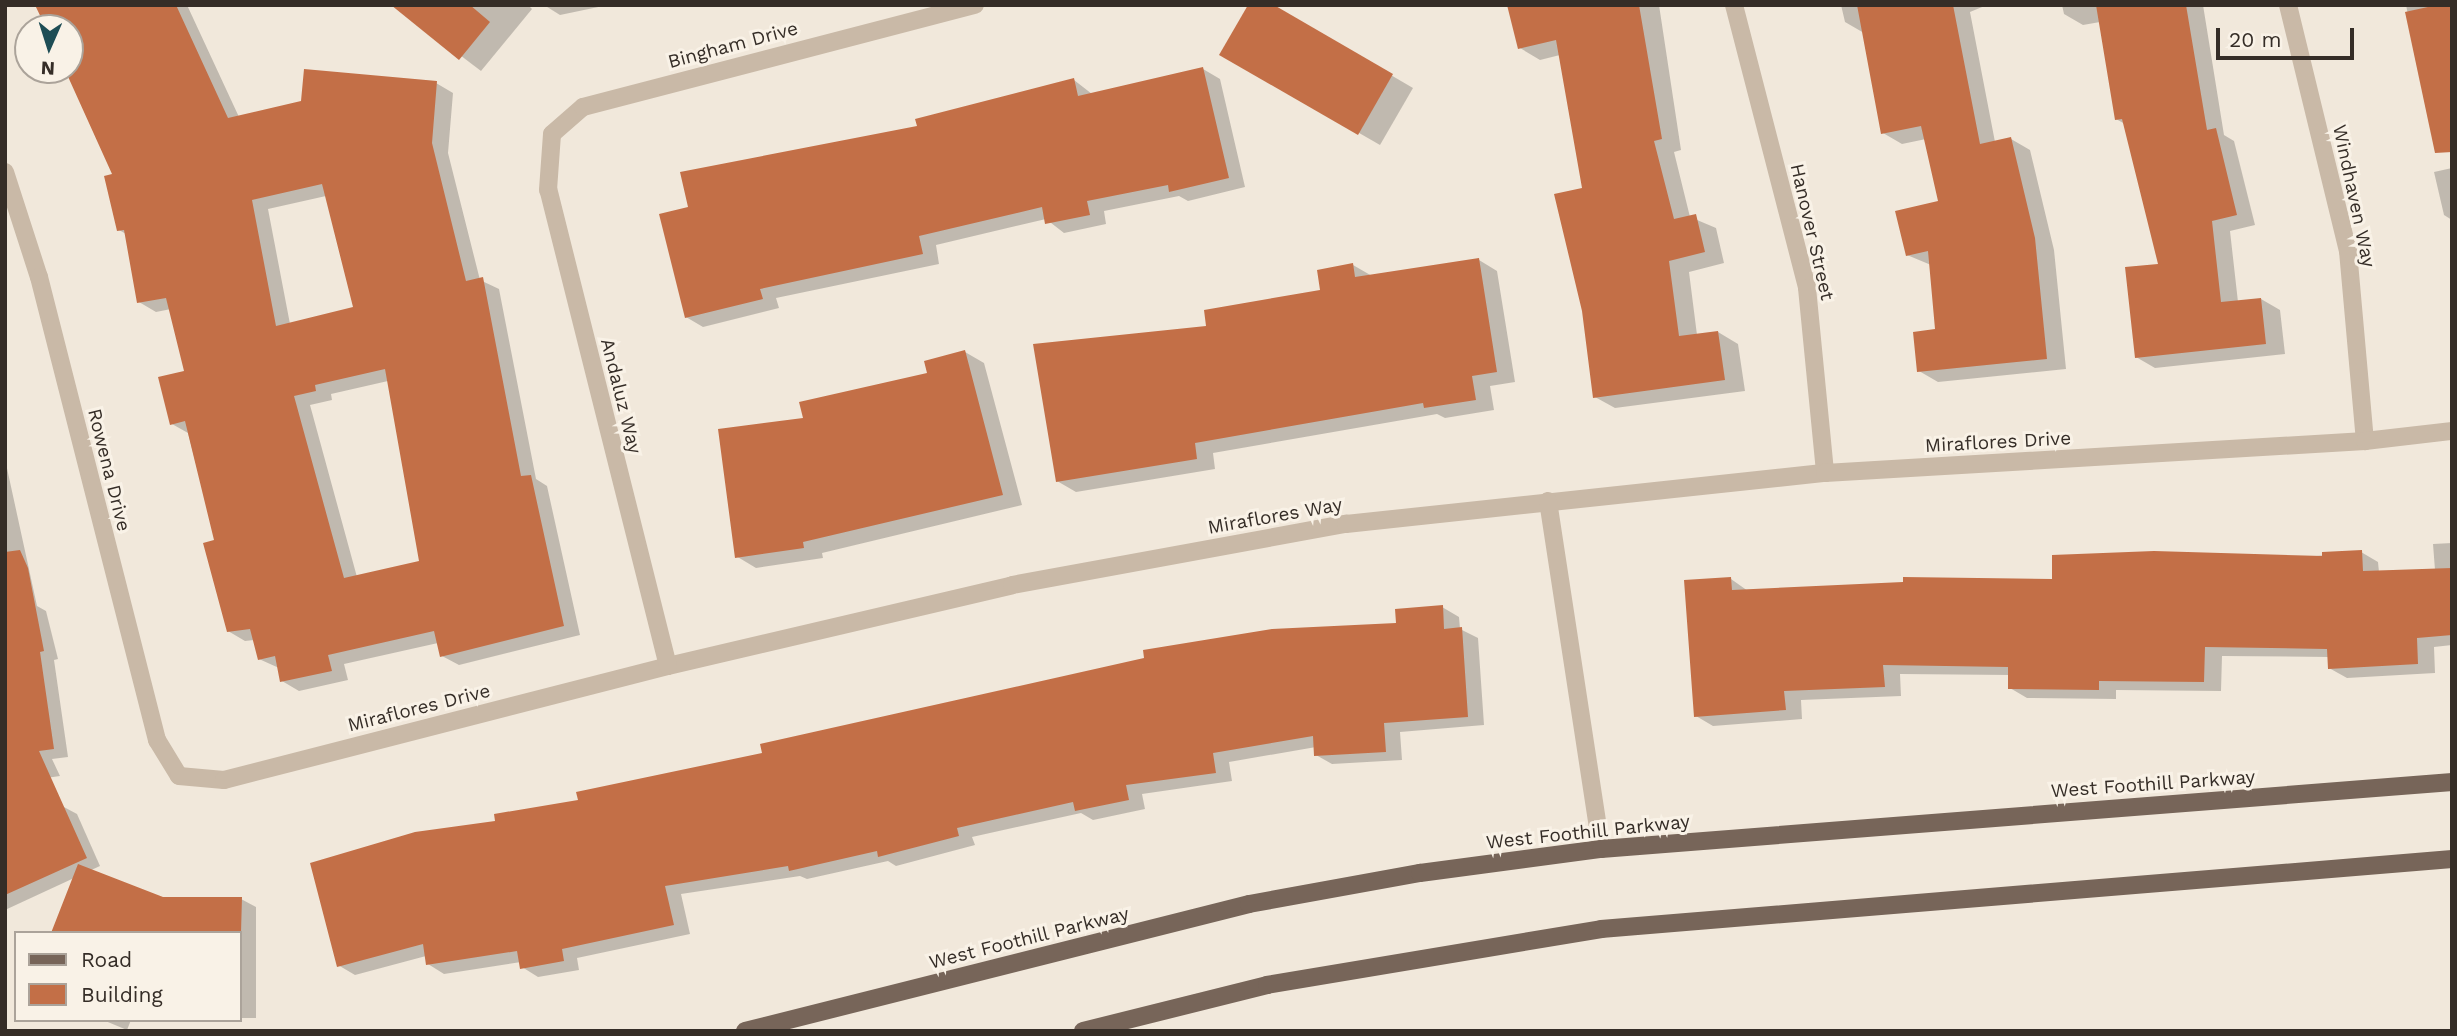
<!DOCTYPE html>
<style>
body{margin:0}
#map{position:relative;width:2457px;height:1036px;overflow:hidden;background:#f1e8db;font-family:"Work Sans",sans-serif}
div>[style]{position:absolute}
.shadow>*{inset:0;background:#0003}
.building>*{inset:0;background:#c36f47}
.minor>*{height:18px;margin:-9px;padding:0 9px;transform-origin:9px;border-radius:9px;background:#c9b9a7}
.major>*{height:18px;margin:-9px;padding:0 9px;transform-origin:9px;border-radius:9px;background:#776559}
span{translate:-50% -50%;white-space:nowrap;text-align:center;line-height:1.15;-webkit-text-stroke:6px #f9f2e7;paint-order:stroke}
.street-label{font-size:19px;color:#352d27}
.frame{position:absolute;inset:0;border:7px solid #352d27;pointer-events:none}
.legend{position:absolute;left:14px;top:931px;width:228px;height:91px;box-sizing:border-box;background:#f9f2e7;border:2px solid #aba39a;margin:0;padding:9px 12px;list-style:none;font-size:21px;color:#352d27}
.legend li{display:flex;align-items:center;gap:14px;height:35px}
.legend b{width:35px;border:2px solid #aba39a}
.north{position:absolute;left:14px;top:14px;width:70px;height:70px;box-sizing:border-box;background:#f9f2e7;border:2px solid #aba39a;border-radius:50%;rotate:183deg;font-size:19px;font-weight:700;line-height:28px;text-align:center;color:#352d27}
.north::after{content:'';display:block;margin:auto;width:24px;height:32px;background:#1e4d55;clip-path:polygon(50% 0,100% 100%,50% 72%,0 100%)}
.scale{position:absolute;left:2216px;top:28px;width:138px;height:32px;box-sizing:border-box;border:4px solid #352d27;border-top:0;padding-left:9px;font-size:21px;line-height:24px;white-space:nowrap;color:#352d27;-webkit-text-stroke:5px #f9f2e7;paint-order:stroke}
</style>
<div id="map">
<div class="shadow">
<i style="clip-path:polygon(evenodd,37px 5px,187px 5px,239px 117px,436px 83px,453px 93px,448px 153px,480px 280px,499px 289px,536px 479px,547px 486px,580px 635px,459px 665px,442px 656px,438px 643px,344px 664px,348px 680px,299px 691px,282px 681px,279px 668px,259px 659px,254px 640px,245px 641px,228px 631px,216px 541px,188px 433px,172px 424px,186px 372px,171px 309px,156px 312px,139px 302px,126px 234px,119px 230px,114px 175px,66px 70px,70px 70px,70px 28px,47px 28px,37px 5px,326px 196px,355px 309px,290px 324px,268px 209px,326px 196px,37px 5px,388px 381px,421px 563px,357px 577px,310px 405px,332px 400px,331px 394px,388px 381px)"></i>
<i style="clip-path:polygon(394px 5px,528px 5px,532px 9px,481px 71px)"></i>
<i style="clip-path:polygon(544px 5px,608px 5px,560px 15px)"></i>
<i style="clip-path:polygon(1271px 5px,1413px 88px,1380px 145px,1222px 54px)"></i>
<i style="clip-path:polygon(1509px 5px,1659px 5px,1681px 150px,1674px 152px,1690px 217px,1716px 228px,1724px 263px,1689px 272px,1697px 335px,1718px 332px,1738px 344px,1745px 391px,1615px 408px,1595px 397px,1584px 189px,1560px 55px,1540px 60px,1520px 48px)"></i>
<i style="clip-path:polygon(1841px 5px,1987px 5px,1970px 12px,1995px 142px,2011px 139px,2030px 150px,2054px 250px,2066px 369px,1938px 382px,1919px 371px,1937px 330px,1931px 265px,1907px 255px,1940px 203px,1926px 139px,1902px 144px,1883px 133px,1864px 33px,1845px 22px)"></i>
<i style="clip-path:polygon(2062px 5px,2203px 5px,2224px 135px,2234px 141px,2255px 225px,2230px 231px,2238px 302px,2261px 299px,2280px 310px,2285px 354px,2155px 368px,2136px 357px,2160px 266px,2125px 124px,2116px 119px,2100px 22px,2083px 25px,2064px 14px)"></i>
<i style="clip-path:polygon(2406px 5px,2452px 5px,2425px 98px)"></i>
<i style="clip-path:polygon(1203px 69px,1220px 79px,1245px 187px,1188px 201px,1179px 196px,1104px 211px,1106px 224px,1064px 233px,1046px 219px,936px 245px,939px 264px,776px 298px,779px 308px,703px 327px,686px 317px,690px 209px,919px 128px,1074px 80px,1092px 94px)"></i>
<i style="clip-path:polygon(2452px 168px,2452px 220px,2444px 215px,2434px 172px)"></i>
<i style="clip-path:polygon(1479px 260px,1497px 271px,1515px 382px,1490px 386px,1494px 410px,1445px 418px,1437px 414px,1213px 453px,1215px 469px,1076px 492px,1057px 481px,1208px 327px,1322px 291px,1353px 265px,1372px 276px)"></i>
<i style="clip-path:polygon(965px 352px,984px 363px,1022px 505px,822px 553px,823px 558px,756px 568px,736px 556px,805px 420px,929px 374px)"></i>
<i style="clip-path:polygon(5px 459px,37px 606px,46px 611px,58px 659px,54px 660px,68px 757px,52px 759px,60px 776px,5px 784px)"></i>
<i style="clip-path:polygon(2452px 543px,2452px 645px,2434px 647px,2435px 673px,2347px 678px,2329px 668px,2329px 657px,2222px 656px,2221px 691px,2116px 690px,2116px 699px,2027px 698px,2010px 688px,2010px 675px,1900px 674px,1901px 696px,1801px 700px,1802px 719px,1713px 726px,1696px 716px,1731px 579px,1748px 591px,2054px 580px,2361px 552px,2378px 562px,2379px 572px,2435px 570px,2433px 544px)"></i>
<i style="clip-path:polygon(1442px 607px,1459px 617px,1460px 629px,1478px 638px,1484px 725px,1400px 732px,1402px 760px,1332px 764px,1316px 755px,1316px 747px,1229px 762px,1232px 781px,1142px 794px,1145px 809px,1093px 820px,1081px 813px,972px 837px,975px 845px,896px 866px,888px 861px,807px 879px,800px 876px,681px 894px,690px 934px,577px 958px,579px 970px,538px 977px,522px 967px,521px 962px,444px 974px,428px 964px,426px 956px,355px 975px,338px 965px,497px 822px,1398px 624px)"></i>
<i style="clip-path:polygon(62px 806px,77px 814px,100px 866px,5px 910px,5px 831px)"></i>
<i style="clip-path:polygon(241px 899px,256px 907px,256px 1018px,240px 1018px)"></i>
<i style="clip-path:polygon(103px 1020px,131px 1020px,127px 1030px)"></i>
</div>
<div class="building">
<i style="clip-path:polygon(evenodd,35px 5px,176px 5px,228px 118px,301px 101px,304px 69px,437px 81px,432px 143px,466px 281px,483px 277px,521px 476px,531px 475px,564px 626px,440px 657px,434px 631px,328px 655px,332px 671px,280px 682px,275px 656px,258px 660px,250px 629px,227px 632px,203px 543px,214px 540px,185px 421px,170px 425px,158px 377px,184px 371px,166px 298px,137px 303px,124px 230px,117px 231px,104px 176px,112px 174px,65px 70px,70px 70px,70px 28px,46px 28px,35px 5px,322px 184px,353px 307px,276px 326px,252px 200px,322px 184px,35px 5px,385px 369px,419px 561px,344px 578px,294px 396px,316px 391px,315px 385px,385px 369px)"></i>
<i style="clip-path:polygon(391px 5px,470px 5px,490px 22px,459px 60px)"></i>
<i style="clip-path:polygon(1248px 5px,1274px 5px,1393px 74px,1358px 135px,1219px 55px)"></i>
<i style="clip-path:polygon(1507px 5px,1639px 5px,1662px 139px,1654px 141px,1674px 219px,1696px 214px,1705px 252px,1669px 261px,1679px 336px,1718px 331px,1725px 380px,1593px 398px,1582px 311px,1554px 194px,1582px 188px,1556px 40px,1518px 49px)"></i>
<i style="clip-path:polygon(1857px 5px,1953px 5px,1980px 144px,2011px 137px,2035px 238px,2047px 359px,1917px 372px,1913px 332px,1935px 329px,1928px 251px,1906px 256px,1895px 211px,1938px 201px,1921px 126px,1881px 134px)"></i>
<i style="clip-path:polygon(2096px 5px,2186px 5px,2207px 130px,2216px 128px,2237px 215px,2212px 221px,2221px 302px,2261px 298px,2266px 344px,2135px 358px,2125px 267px,2158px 264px,2122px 119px,2115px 120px)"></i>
<i style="clip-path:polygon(2437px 5px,2452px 5px,2452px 152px,2435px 153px,2405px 12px)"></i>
<i style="clip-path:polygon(1203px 67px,1229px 178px,1169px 192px,1168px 185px,1087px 201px,1090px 215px,1045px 224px,1042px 207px,919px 236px,923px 254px,760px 289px,763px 299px,685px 318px,659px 214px,688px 207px,680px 172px,917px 126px,915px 119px,1074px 78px,1078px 96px)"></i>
<i style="clip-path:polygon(1479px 258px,1497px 372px,1472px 376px,1476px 400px,1424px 408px,1423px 403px,1195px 443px,1197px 459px,1056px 482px,1033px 344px,1206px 326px,1204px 310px,1320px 290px,1317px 270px,1353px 263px,1355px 277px)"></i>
<i style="clip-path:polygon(965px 350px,1003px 495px,803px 542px,804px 548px,735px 558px,718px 429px,803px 418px,799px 402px,927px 373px,924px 361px)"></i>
<i style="clip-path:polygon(20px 550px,28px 568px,44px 651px,40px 652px,54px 749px,39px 751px,87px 858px,5px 895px,5px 552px)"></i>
<i style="clip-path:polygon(2362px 550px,2363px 571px,2452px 568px,2452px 635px,2417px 638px,2418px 664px,2328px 669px,2327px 649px,2205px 647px,2204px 682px,2099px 681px,2099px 690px,2008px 689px,2008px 667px,1883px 665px,1885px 687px,1784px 691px,1786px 710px,1694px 717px,1684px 580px,1731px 577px,1732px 590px,1903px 582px,1903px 577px,2052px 579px,2052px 555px,2154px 551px,2322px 556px,2322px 552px)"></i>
<i style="clip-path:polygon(1443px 605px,1444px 629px,1462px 627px,1468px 717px,1384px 723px,1386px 752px,1314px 756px,1313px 736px,1213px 753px,1216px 773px,1126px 785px,1129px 800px,1075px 811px,1073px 802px,957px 828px,959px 836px,878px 857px,877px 851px,789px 871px,788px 866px,665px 886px,674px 925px,562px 949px,564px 961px,520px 969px,517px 951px,426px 965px,423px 944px,337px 967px,310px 863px,415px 832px,495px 821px,494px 814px,578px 800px,576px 792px,762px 753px,760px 744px,1144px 658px,1143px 650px,1272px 629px,1396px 623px,1395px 609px)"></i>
<i style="clip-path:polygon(78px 864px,163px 897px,242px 897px,241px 933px,51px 933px)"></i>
</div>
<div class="minor">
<i style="left:1734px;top:5px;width:292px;rotate:75.5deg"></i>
<i style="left:1807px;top:288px;width:186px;rotate:84.4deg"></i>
<i style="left:2288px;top:5px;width:253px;rotate:76.3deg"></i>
<i style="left:2348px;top:251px;width:191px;rotate:84.9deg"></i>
<i style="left:5px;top:172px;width:110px;rotate:72.1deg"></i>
<i style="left:39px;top:277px;width:478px;rotate:75.7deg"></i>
<i style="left:157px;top:740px;width:42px;rotate:58.6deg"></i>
<i style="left:179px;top:776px;width:45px;rotate:5.1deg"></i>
<i style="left:224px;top:780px;width:458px;rotate:-14.4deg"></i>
<i style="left:668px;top:666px;width:353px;rotate:-13.2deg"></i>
<i style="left:1012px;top:585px;width:340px;rotate:-10.4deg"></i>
<i style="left:1346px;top:524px;width:482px;rotate:-6.1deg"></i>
<i style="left:1825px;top:473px;width:541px;rotate:-3.39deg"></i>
<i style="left:2365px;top:441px;width:88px;rotate:-6.6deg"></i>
<i style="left:1548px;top:501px;width:352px;rotate:81.3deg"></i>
<i style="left:668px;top:666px;width:491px;rotate:-104.1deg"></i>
<i style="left:548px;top:190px;width:56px;rotate:-85.9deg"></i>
<i style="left:552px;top:134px;width:41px;rotate:-41.1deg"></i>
<i style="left:583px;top:107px;width:405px;rotate:-14.6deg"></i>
</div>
<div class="major">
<i style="left:745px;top:1031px;width:520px;rotate:-14.14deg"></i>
<i style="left:1249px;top:904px;width:174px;rotate:-10.3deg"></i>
<i style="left:1420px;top:873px;width:183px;rotate:-7.6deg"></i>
<i style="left:1601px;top:849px;width:854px;rotate:-4.5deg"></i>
<i style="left:1083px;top:1031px;width:190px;rotate:-14deg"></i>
<i style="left:1267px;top:985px;width:339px;rotate:-9.5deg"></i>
<i style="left:1601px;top:929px;width:854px;rotate:-4.7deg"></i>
</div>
<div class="street-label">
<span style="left:733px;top:45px;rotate:-15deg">Bingham Drive</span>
<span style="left:2354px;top:196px;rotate:78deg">Windhaven Way</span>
<span style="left:1812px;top:232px;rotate:77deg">Hanover Street</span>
<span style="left:621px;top:396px;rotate:76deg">Andaluz Way</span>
<span style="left:1998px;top:442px;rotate:-3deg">Miraflores Drive</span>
<span style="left:109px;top:470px;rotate:76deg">Rowena Drive</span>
<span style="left:1275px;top:516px;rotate:-10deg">Miraflores Way</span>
<span style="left:419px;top:708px;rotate:-14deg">Miraflores Drive</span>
<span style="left:2153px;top:784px;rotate:-4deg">West Foothill Parkway</span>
<span style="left:1588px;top:832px;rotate:-6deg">West Foothill Parkway</span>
<span style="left:1029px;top:938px;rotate:-14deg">West Foothill Parkway</span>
</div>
<div class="frame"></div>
<ul class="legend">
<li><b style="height:9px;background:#776559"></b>Road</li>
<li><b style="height:19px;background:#c36f47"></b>Building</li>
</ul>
<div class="north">N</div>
<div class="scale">20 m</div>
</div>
